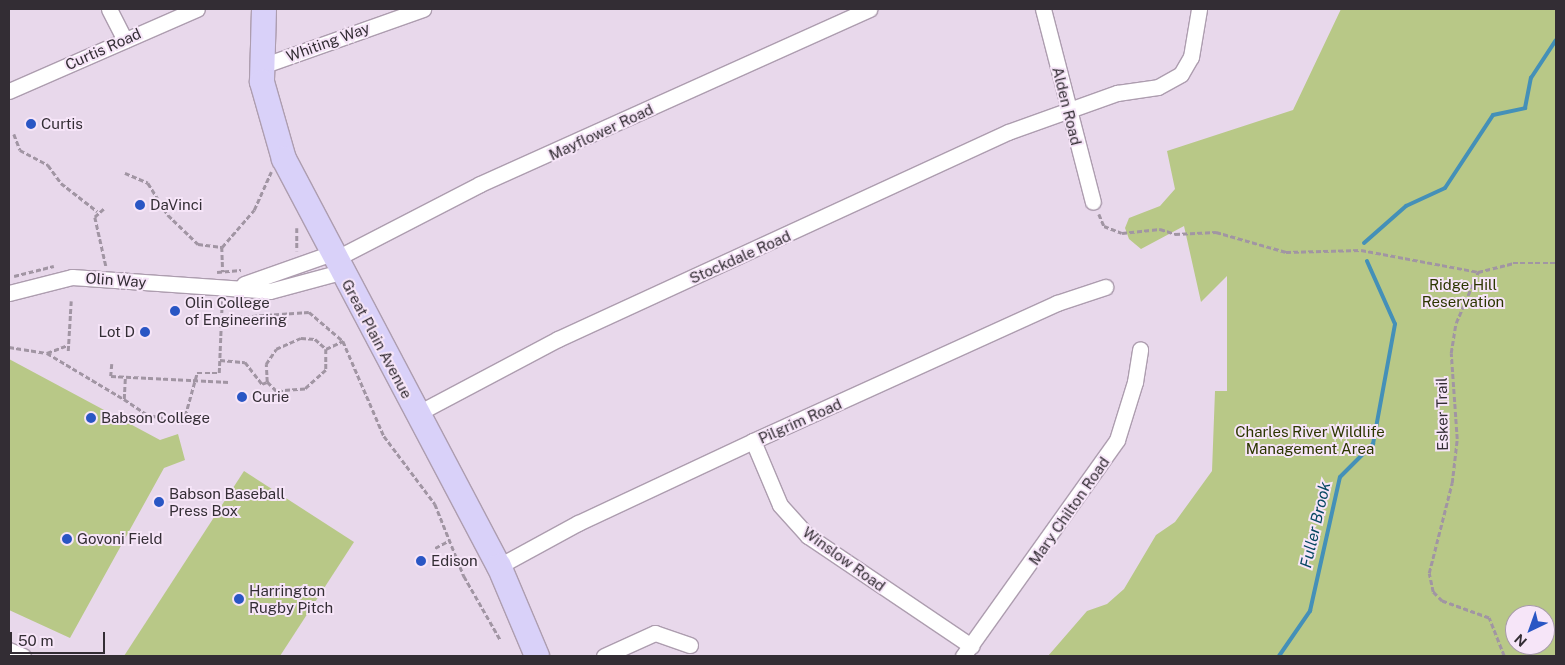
<!DOCTYPE html>
<style>
body{margin:0}
#map{position:relative;width:1565px;height:665px;overflow:hidden;background:#e8d8eb;font-family:"Public Sans",sans-serif}
div>[style]{position:absolute}
.green>*{inset:0;background:#b8c887}
.stream>*{height:4px;margin:-2px;padding:0 2px;transform-origin:2px;border-radius:2px;background:#4490b8}
.path>*{height:2.5px;margin-top:-1.25px;transform-origin:0;background:repeating-linear-gradient(90deg,#a195a3 0 5px,transparent 0 7.5px)}
.roads{filter:drop-shadow(1px 0 #ad9daf) drop-shadow(-1px 0 #ad9daf) drop-shadow(0 1px #ad9daf) drop-shadow(0 -1px #ad9daf)}
.minor>*{height:15px;margin:-7.5px;padding:0 7.5px;transform-origin:7.5px;border-radius:7.5px;background:#fff}
.primary>*{height:24px;margin:-12px;padding:0 12px;transform-origin:12px;border-radius:12px;background:#d9d1f9}
.dots>*{width:14px;height:14px;translate:-50% -50%;box-sizing:border-box;border:2px solid #f6e5f8;border-radius:50%}
span{translate:-50% -50%;white-space:nowrap;text-align:center;line-height:1.15;-webkit-text-stroke:4px #f6e5f8;paint-order:stroke}
.street-label{font-size:15px;color:#332d34}
.poi-label{font-size:15px;color:#332d34}
.left{translate:0 -50%;text-align:left}
.right{translate:-100% -50%;text-align:right}
.park-label{font-size:15px;color:#2c3600}
.water-label{font-size:16px;color:#054762;font-style:italic}
.frame{position:absolute;inset:0;border:10px solid #332d34;pointer-events:none}
.north{position:absolute;left:1505px;top:605px;width:50px;height:50px;box-sizing:border-box;background:#f6e5f8;border:1px solid #a89baa;border-radius:50%;rotate:222deg;font-size:14px;font-weight:700;line-height:20px;text-align:center;color:#332d34}
.north::after{content:'';display:block;margin:auto;width:18px;height:22px;background:#2956c4;clip-path:polygon(50% 0,100% 100%,50% 72%,0 100%)}
.scale{position:absolute;left:10px;top:632px;width:95px;height:22px;box-sizing:border-box;border:2px solid #332d34;border-top:0;padding-left:6px;font-size:15px;line-height:18px;white-space:nowrap;color:#332d34;-webkit-text-stroke:4px #f6e5f8;paint-order:stroke}
</style>
<div id="map">
<div class="green">
<i style="clip-path:polygon(evenodd,1341px 9px,1556px 9px,1556px 656px,1048px 656px,1087px 611px,1107px 604px,1124px 589px,1156px 535px,1175px 522px,1212px 471px,1215px 391px,1227px 391px,1227px 276px,1201px 302px,1184px 226px,1141px 249px,1129px 239px,1125px 228px,1129px 218px,1160px 206px,1175px 189px,1167px 151px,1293px 110px,1341px 9px,1515px 615px,1545px 615px,1545px 645px,1515px 645px,1515px 615px)"></i>
<i style="clip-path:polygon(9px 359px,160px 440px,178px 434px,185px 460px,164px 468px,70px 638px,9px 610px)"></i>
<i style="clip-path:polygon(244px 471px,354px 542px,280px 656px,124px 656px)"></i>
</div>
<div class="stream">
<i style="left:1364px;top:243px;width:56px;rotate:-41.4deg"></i>
<i style="left:1406px;top:206px;width:43px;rotate:-24.8deg"></i>
<i style="left:1445px;top:188px;width:87px;rotate:-56.7deg"></i>
<i style="left:1493px;top:115px;width:33px;rotate:-12deg"></i>
<i style="left:1525px;top:108px;width:31px;rotate:-79deg"></i>
<i style="left:1531px;top:78px;width:45px;rotate:-56.7deg"></i>
<i style="left:1279px;top:656px;width:55px;rotate:-55.4deg"></i>
<i style="left:1310px;top:611px;width:137px;rotate:-77.4deg"></i>
<i style="left:1340px;top:477px;width:47px;rotate:-45deg"></i>
<i style="left:1373px;top:444px;width:122px;rotate:-79.6deg"></i>
<i style="left:1395px;top:324px;width:69px;rotate:-114deg"></i>
</div>
<div class="path">
<i style="left:14px;top:134px;width:17px;rotate:69deg"></i>
<i style="left:20px;top:150px;width:32px;rotate:28deg"></i>
<i style="left:48px;top:165px;width:22px;rotate:54deg"></i>
<i style="left:61px;top:183px;width:46px;rotate:37.9deg"></i>
<i style="left:125px;top:173px;width:25px;rotate:23deg"></i>
<i style="left:148px;top:183px;width:38px;rotate:58deg"></i>
<i style="left:168px;top:215px;width:42px;rotate:44deg"></i>
<i style="left:198px;top:244px;width:24px;rotate:7deg"></i>
<i style="left:222px;top:247px;width:49px;rotate:-49.1deg"></i>
<i style="left:254px;top:210px;width:42px;rotate:-65.9deg"></i>
<i style="left:104px;top:209px;width:12px;rotate:138deg"></i>
<i style="left:95px;top:217px;width:50px;rotate:77.3deg"></i>
<i style="left:152px;top:210px;width:11px;rotate:-22deg"></i>
<i style="left:1099px;top:214px;width:13px;rotate:67deg"></i>
<i style="left:1104px;top:226px;width:19px;rotate:21deg"></i>
<i style="left:1122px;top:233px;width:38px;rotate:-6deg"></i>
<i style="left:1160px;top:229px;width:16px;rotate:18deg"></i>
<i style="left:1175px;top:234px;width:41px;rotate:-2.8deg"></i>
<i style="left:1216px;top:232px;width:73px;rotate:15.9deg"></i>
<i style="left:1286px;top:252px;width:75px;rotate:-1.5deg"></i>
<i style="left:1361px;top:250px;width:119px;rotate:10.6deg"></i>
<i style="left:297px;top:228px;width:23px;rotate:90deg"></i>
<i style="left:222px;top:247px;width:25px;rotate:88deg"></i>
<i style="left:217px;top:272px;width:24px;rotate:-5deg"></i>
<i style="left:14px;top:276px;width:41px;rotate:-14deg"></i>
<i style="left:222px;top:318px;width:87px;rotate:-3.9deg"></i>
<i style="left:309px;top:312px;width:45px;rotate:40.5deg"></i>
<i style="left:343px;top:341px;width:103px;rotate:66.7deg"></i>
<i style="left:384px;top:436px;width:85px;rotate:53.1deg"></i>
<i style="left:435px;top:504px;width:78px;rotate:68.1deg"></i>
<i style="left:464px;top:576px;width:73px;rotate:60.3deg"></i>
<i style="left:301px;top:338px;width:14px;rotate:4deg"></i>
<i style="left:315px;top:339px;width:15px;rotate:42deg"></i>
<i style="left:326px;top:349px;width:21px;rotate:90deg"></i>
<i style="left:326px;top:370px;width:28px;rotate:138deg"></i>
<i style="left:305px;top:389px;width:29px;rotate:176deg"></i>
<i style="left:276px;top:391px;width:13px;rotate:-135deg"></i>
<i style="left:267px;top:382px;width:18px;rotate:-93deg"></i>
<i style="left:266px;top:364px;width:18px;rotate:-56deg"></i>
<i style="left:276px;top:349px;width:27px;rotate:-24deg"></i>
<i style="left:9px;top:347px;width:38px;rotate:9deg"></i>
<i style="left:47px;top:353px;width:90px;rotate:30.9deg"></i>
<i style="left:124px;top:399px;width:22px;rotate:-87deg"></i>
<i style="left:326px;top:349px;width:19px;rotate:-25deg"></i>
<i style="left:68px;top:351px;width:50px;rotate:-86.6deg"></i>
<i style="left:47px;top:353px;width:22px;rotate:-21deg"></i>
<i style="left:220px;top:360px;width:25px;rotate:5deg"></i>
<i style="left:245px;top:362px;width:28px;rotate:52deg"></i>
<i style="left:262px;top:384px;width:5px;rotate:-22deg"></i>
<i style="left:112px;top:364px;width:12px;rotate:95deg"></i>
<i style="left:111px;top:376px;width:118px;rotate:2.9deg"></i>
<i style="left:124px;top:399px;width:27px;rotate:34deg"></i>
<i style="left:146px;top:414px;width:38px;rotate:14deg"></i>
<i style="left:183px;top:423px;width:52px;rotate:-74.4deg"></i>
<i style="left:197px;top:373px;width:22px"></i>
<i style="left:219px;top:373px;width:72px;rotate:-87.6deg"></i>
<i style="left:435px;top:548px;width:17px;rotate:-28deg"></i>
<i style="left:1504px;top:656px;width:41px;rotate:-111.5deg"></i>
<i style="left:1489px;top:618px;width:50px;rotate:-160.1deg"></i>
<i style="left:1442px;top:601px;width:13px;rotate:-135deg"></i>
<i style="left:1433px;top:592px;width:19px;rotate:-102deg"></i>
<i style="left:1429px;top:573px;width:93px;rotate:-75.7deg"></i>
<i style="left:1452px;top:483px;width:44px;rotate:-83.5deg"></i>
<i style="left:1457px;top:439px;width:86px;rotate:-94deg"></i>
<i style="left:1451px;top:353px;width:30px;rotate:-81deg"></i>
<i style="left:1456px;top:323px;width:56px;rotate:-66.7deg"></i>
<i style="left:1478px;top:272px;width:36px;rotate:-14deg"></i>
<i style="left:1513px;top:263px;width:43px"></i>
</div>
<div class="roads">
<div class="minor">
<i style="left:109px;top:9px;width:35px;rotate:63deg"></i>
<i style="left:1043px;top:9px;width:199px;rotate:75.5deg"></i>
<i style="left:262px;top:66px;width:171px;rotate:-19.5deg"></i>
<i style="left:9px;top:91px;width:205px;rotate:-23.6deg"></i>
<i style="left:335px;top:259px;width:163px;rotate:-27.3deg"></i>
<i style="left:480px;top:184px;width:427px;rotate:-24.2deg"></i>
<i style="left:244px;top:284px;width:93px;rotate:-19.4deg"></i>
<i style="left:9px;top:293px;width:65px;rotate:-14.3deg"></i>
<i style="left:72px;top:277px;width:198px;rotate:4deg"></i>
<i style="left:270px;top:291px;width:73px;rotate:-15deg"></i>
<i style="left:418px;top:413px;width:158px;rotate:-27.9deg"></i>
<i style="left:558px;top:339px;width:495px;rotate:-24.7deg"></i>
<i style="left:1008px;top:132px;width:116px;rotate:-19.7deg"></i>
<i style="left:1117px;top:93px;width:41px;rotate:-8.3deg"></i>
<i style="left:1158px;top:87px;width:26px;rotate:-29deg"></i>
<i style="left:1181px;top:74px;width:20px;rotate:-60deg"></i>
<i style="left:1191px;top:57px;width:49px;rotate:-80.5deg"></i>
<i style="left:753px;top:441px;width:69px;rotate:67.1deg"></i>
<i style="left:780px;top:505px;width:42px;rotate:47.9deg"></i>
<i style="left:808px;top:536px;width:197px;rotate:34deg"></i>
<i style="left:499px;top:566px;width:90px;rotate:-28.6deg"></i>
<i style="left:578px;top:523px;width:193px;rotate:-25.1deg"></i>
<i style="left:753px;top:441px;width:334px;rotate:-24.4deg"></i>
<i style="left:1057px;top:303px;width:51px;rotate:-18.4deg"></i>
<i style="left:9px;top:650px;width:15px;rotate:23deg"></i>
<i style="left:604px;top:656px;width:56px;rotate:-24.3deg"></i>
<i style="left:655px;top:633px;width:37px;rotate:19deg"></i>
<i style="left:963px;top:656px;width:265px;rotate:-54.5deg"></i>
<i style="left:1117px;top:440px;width:61px;rotate:-72.8deg"></i>
<i style="left:1135px;top:382px;width:33px;rotate:-81deg"></i>
</div>
<div class="primary">
<i style="left:264px;top:9px;width:73px;rotate:91.6deg"></i>
<i style="left:262px;top:82px;width:80px;rotate:74.1deg"></i>
<i style="left:284px;top:159px;width:460px;rotate:62.2deg"></i>
<i style="left:499px;top:566px;width:98px;rotate:67.1deg"></i>
</div>
</div>
<div class="dots">
<i style="left:31px;top:124px;background:#2956c4"></i>
<i style="left:140px;top:205px;background:#2956c4"></i>
<i style="left:175px;top:311px;background:#2956c4"></i>
<i style="left:145px;top:332px;background:#2956c4"></i>
<i style="left:242px;top:397px;background:#2956c4"></i>
<i style="left:91px;top:418px;background:#2956c4"></i>
<i style="left:159px;top:502px;background:#2956c4"></i>
<i style="left:67px;top:539px;background:#2956c4"></i>
<i style="left:421px;top:561px;background:#2956c4"></i>
<i style="left:239px;top:599px;background:#2956c4"></i>
</div>
<div class="street-label">
<span style="left:328px;top:42px;rotate:-20deg">Whiting Way</span>
<span style="left:103px;top:49px;rotate:-24deg">Curtis Road</span>
<span style="left:1067px;top:106px;rotate:76deg">Alden Road</span>
<span style="left:601px;top:132px;rotate:-25deg">Mayflower Road</span>
<span style="left:740px;top:257px;rotate:-24deg">Stockdale Road</span>
<span style="left:116px;top:280px;rotate:4deg">Olin Way</span>
<span style="left:377px;top:339px;rotate:62deg">Great Plain Avenue</span>
<span style="left:1442px;top:414px;rotate:-91deg">Esker Trail</span>
<span style="left:800px;top:421px;rotate:-24deg">Pilgrim Road</span>
<span style="left:1069px;top:511px;rotate:-55deg">Mary Chilton Road</span>
<span style="left:844px;top:559px;rotate:36deg">Winslow Road</span>
</div>
<div class="poi-label">
<span class="left" style="left:41px;top:124px">Curtis</span>
<span class="left" style="left:150px;top:205px">DaVinci</span>
<span class="left" style="left:185px;top:311px">Olin College<br>of Engineering</span>
<span class="right" style="left:135px;top:332px">Lot D</span>
<span class="left" style="left:252px;top:397px">Curie</span>
<span class="left" style="left:101px;top:418px">Babson College</span>
<span class="left" style="left:169px;top:502px">Babson Baseball<br>Press Box</span>
<span class="left" style="left:77px;top:539px">Govoni Field</span>
<span class="left" style="left:431px;top:561px">Edison</span>
<span class="left" style="left:249px;top:599px">Harrington<br>Rugby Pitch</span>
</div>
<div class="park-label">
<span style="left:1463px;top:293px">Ridge Hill<br>Reservation</span>
<span style="left:1310px;top:440px">Charles River Wildlife<br>Management Area</span>
</div>
<div class="water-label">
<span style="left:1316px;top:525px;rotate:-77deg">Fuller Brook</span>
</div>
<div class="frame"></div>
<div class="north">N</div>
<div class="scale">50 m</div>
</div>
